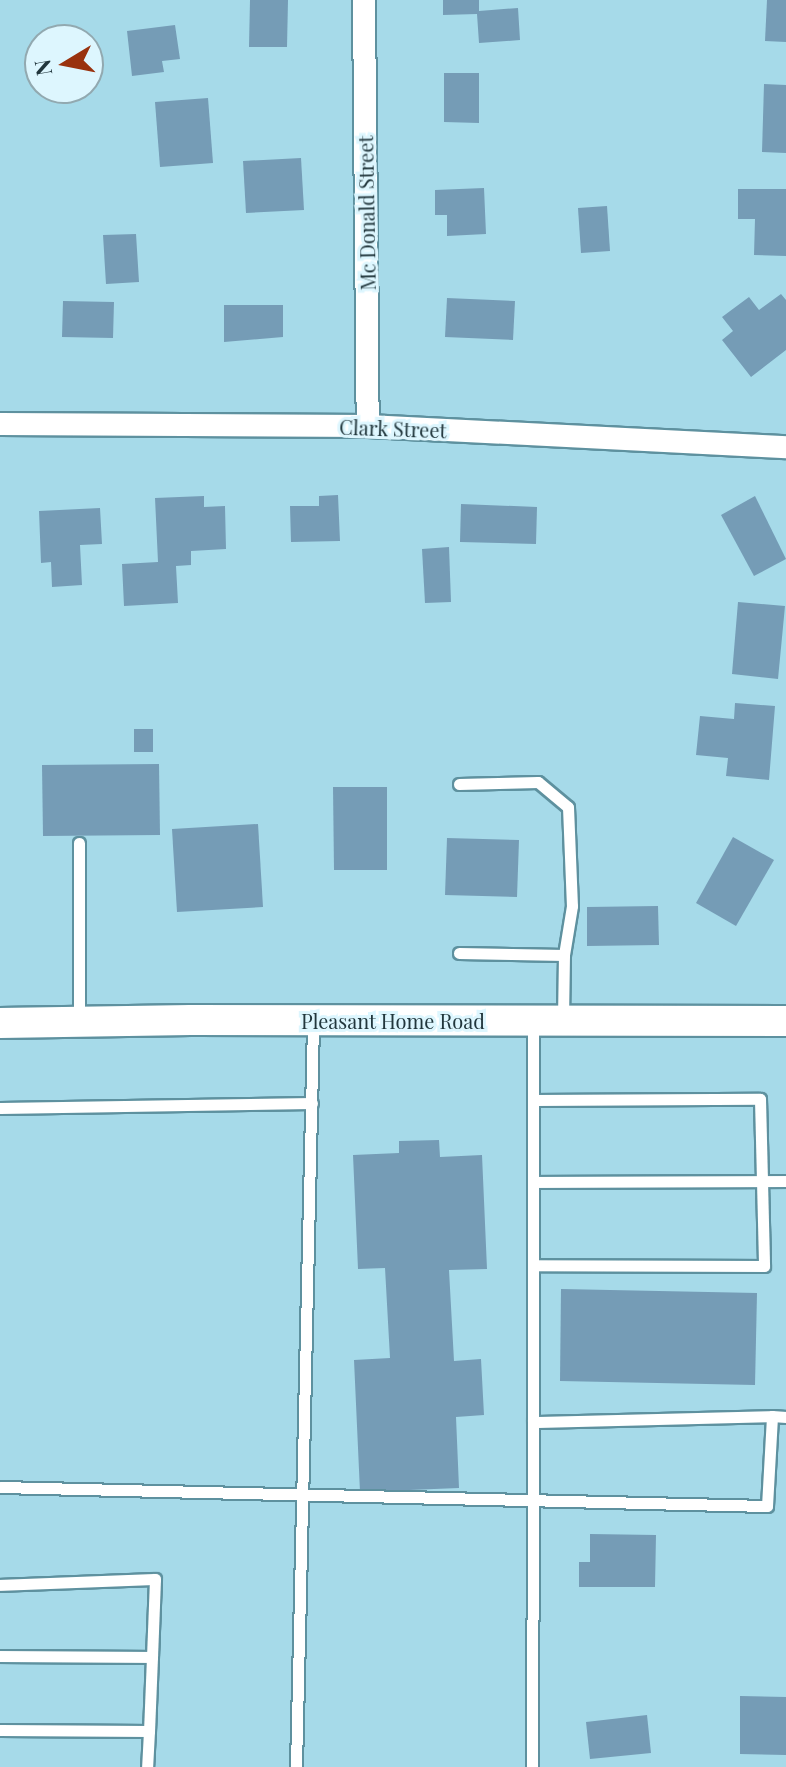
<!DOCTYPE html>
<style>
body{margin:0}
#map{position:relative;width:786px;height:1767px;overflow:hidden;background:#a6dae9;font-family:"Playfair Display",serif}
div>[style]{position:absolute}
.building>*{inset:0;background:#759cb6}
.roads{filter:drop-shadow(2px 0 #5e919f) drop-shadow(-2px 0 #5e919f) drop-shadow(0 2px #5e919f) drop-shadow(0 -2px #5e919f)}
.lane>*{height:11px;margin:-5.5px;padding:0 5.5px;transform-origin:5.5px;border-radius:5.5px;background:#fff}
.street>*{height:22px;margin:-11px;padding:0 11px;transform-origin:11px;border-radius:11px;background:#fff}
.secondary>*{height:30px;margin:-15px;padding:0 15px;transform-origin:15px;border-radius:15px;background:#fff}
span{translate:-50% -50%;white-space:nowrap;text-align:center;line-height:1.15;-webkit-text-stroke:6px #ddf6fe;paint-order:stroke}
.street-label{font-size:20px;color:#21363c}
.north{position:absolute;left:24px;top:24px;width:80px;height:80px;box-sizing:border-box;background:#ddf6fe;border:2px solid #92a9b0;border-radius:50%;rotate:260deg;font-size:22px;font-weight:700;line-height:32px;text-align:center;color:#21363c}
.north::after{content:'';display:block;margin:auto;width:28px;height:36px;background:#99320e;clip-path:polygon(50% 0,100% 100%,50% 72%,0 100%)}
</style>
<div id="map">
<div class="building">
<i style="clip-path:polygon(250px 0,288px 0,287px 47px,249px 47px)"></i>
<i style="clip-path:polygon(443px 0,479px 0,479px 11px,518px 8px,520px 40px,479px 43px,477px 14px,443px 15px)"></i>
<i style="clip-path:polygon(767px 0,786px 0,786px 42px,765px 41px)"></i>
<i style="clip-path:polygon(175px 25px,180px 59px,162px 61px,164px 72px,132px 76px,127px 31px)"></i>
<i style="clip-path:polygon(444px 73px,479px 73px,479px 123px,444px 122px)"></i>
<i style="clip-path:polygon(764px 84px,786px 85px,786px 153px,762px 152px)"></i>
<i style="clip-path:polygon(208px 98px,213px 163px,160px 167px,155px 102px)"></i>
<i style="clip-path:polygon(301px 158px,304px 210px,246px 213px,243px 161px)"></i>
<i style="clip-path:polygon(484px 188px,486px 234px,447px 236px,447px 215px,435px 215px,435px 190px)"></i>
<i style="clip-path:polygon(738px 189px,786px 189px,786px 256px,754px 255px,755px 219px,738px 219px)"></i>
<i style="clip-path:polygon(607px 206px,610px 251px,581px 253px,578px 208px)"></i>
<i style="clip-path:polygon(136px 234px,139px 282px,106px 284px,103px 235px)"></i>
<i style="clip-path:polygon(781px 294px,786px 300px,786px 350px,751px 377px,722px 340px,733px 331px,722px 317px,749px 297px,759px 310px)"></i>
<i style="clip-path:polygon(447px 298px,515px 301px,513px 340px,445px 337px)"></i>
<i style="clip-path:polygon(63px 301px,114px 302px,113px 338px,62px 337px)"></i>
<i style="clip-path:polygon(224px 305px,283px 305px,283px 337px,224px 342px)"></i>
<i style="clip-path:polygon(338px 495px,340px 541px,291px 542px,290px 506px,319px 506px,319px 496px)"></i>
<i style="clip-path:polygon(204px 496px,204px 507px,225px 506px,226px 549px,191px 551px,191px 565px,176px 566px,178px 603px,124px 606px,122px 564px,158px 562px,155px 498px)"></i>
<i style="clip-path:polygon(755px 496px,786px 559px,754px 576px,721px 515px)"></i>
<i style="clip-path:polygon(461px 504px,537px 507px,536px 544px,460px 542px)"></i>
<i style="clip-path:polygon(100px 508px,102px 544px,80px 545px,82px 585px,52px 587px,51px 562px,41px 563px,39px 511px)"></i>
<i style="clip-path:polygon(449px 547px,451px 602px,425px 603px,422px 549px)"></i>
<i style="clip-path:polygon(738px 602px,785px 606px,778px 679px,732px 674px)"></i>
<i style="clip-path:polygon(735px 703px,775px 706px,769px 780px,726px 776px,728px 758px,696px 755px,700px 716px,734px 719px)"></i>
<i style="clip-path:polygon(134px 729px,153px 729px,153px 752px,134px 752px)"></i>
<i style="clip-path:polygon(159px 764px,160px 835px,43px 836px,42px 765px)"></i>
<i style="clip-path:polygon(333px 787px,387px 787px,387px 870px,334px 870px)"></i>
<i style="clip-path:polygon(258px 824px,263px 907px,177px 912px,172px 829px)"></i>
<i style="clip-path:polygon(733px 837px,774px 860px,736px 926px,696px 903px)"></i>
<i style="clip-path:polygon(447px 838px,519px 840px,517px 897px,445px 895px)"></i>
<i style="clip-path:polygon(658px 906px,659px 945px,587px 946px,587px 907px)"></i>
<i style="clip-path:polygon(439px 1140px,440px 1157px,482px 1155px,487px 1269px,449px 1270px,454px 1361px,481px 1359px,484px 1415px,456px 1417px,459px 1488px,360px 1492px,354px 1360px,390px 1358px,385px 1268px,358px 1269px,353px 1155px,399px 1153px,399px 1141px)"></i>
<i style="clip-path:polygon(561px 1289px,757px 1293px,755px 1385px,560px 1381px)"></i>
<i style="clip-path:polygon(590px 1534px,656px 1535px,655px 1587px,579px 1587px,579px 1562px,590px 1562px)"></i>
<i style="clip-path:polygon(740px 1696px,786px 1697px,786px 1755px,740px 1754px)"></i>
<i style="clip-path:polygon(647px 1715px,651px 1753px,590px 1759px,586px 1722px)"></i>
</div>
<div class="roads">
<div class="lane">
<i style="left:459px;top:784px;width:79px;rotate:-1.5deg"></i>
<i style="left:538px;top:782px;width:39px;rotate:40deg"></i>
<i style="left:568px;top:807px;width:99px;rotate:87.7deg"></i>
<i style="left:572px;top:906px;width:50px;rotate:99.3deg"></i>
<i style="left:79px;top:843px;width:178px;rotate:90deg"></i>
<i style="left:459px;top:953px;width:105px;rotate:1.1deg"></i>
<i style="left:564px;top:955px;width:65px;rotate:90.9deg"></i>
<i style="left:533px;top:1021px;width:401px;rotate:90deg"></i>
<i style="left:533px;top:1422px;width:239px;rotate:-1.4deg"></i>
<i style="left:533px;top:1100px;width:227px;rotate:-0.3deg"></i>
<i style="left:760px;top:1099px;width:167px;rotate:88.6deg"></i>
<i style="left:764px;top:1266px;width:231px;rotate:-179.8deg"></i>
<i style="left:0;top:1108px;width:312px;rotate:-0.9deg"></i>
<i style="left:533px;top:1182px;width:253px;rotate:-0.2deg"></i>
<i style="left:0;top:1487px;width:767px;rotate:1.42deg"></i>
<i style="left:767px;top:1506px;width:90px;rotate:-86.8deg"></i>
<i style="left:772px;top:1416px;width:14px;rotate:4deg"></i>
<i style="left:0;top:1585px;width:155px;rotate:-2.2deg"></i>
<i style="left:155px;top:1579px;width:78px;rotate:92.2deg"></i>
<i style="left:0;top:1656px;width:152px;rotate:0.4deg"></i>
<i style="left:152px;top:1657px;width:74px;rotate:92.3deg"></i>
<i style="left:0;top:1730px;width:149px;rotate:0.4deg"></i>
<i style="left:149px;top:1731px;width:36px;rotate:93deg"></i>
<i style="left:296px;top:1767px;width:743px;rotate:-88.69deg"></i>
<i style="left:532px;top:1767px;width:345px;rotate:-89.8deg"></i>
</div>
<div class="street">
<i style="left:364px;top:0;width:426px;rotate:89.5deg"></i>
<i style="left:0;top:424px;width:368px;rotate:0.3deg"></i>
<i style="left:368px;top:426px;width:419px;rotate:2.9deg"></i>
</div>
<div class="secondary">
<i style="left:0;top:1023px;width:191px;rotate:-0.9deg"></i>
<i style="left:191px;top:1020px;width:595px;rotate:0.1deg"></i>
</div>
</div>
<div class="street-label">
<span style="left:366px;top:213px;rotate:-91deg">Mc Donald Street</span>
<span style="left:393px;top:428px;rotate:2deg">Clark Street</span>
<span style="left:393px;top:1020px">Pleasant Home Road</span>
</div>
<div class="north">N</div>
</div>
